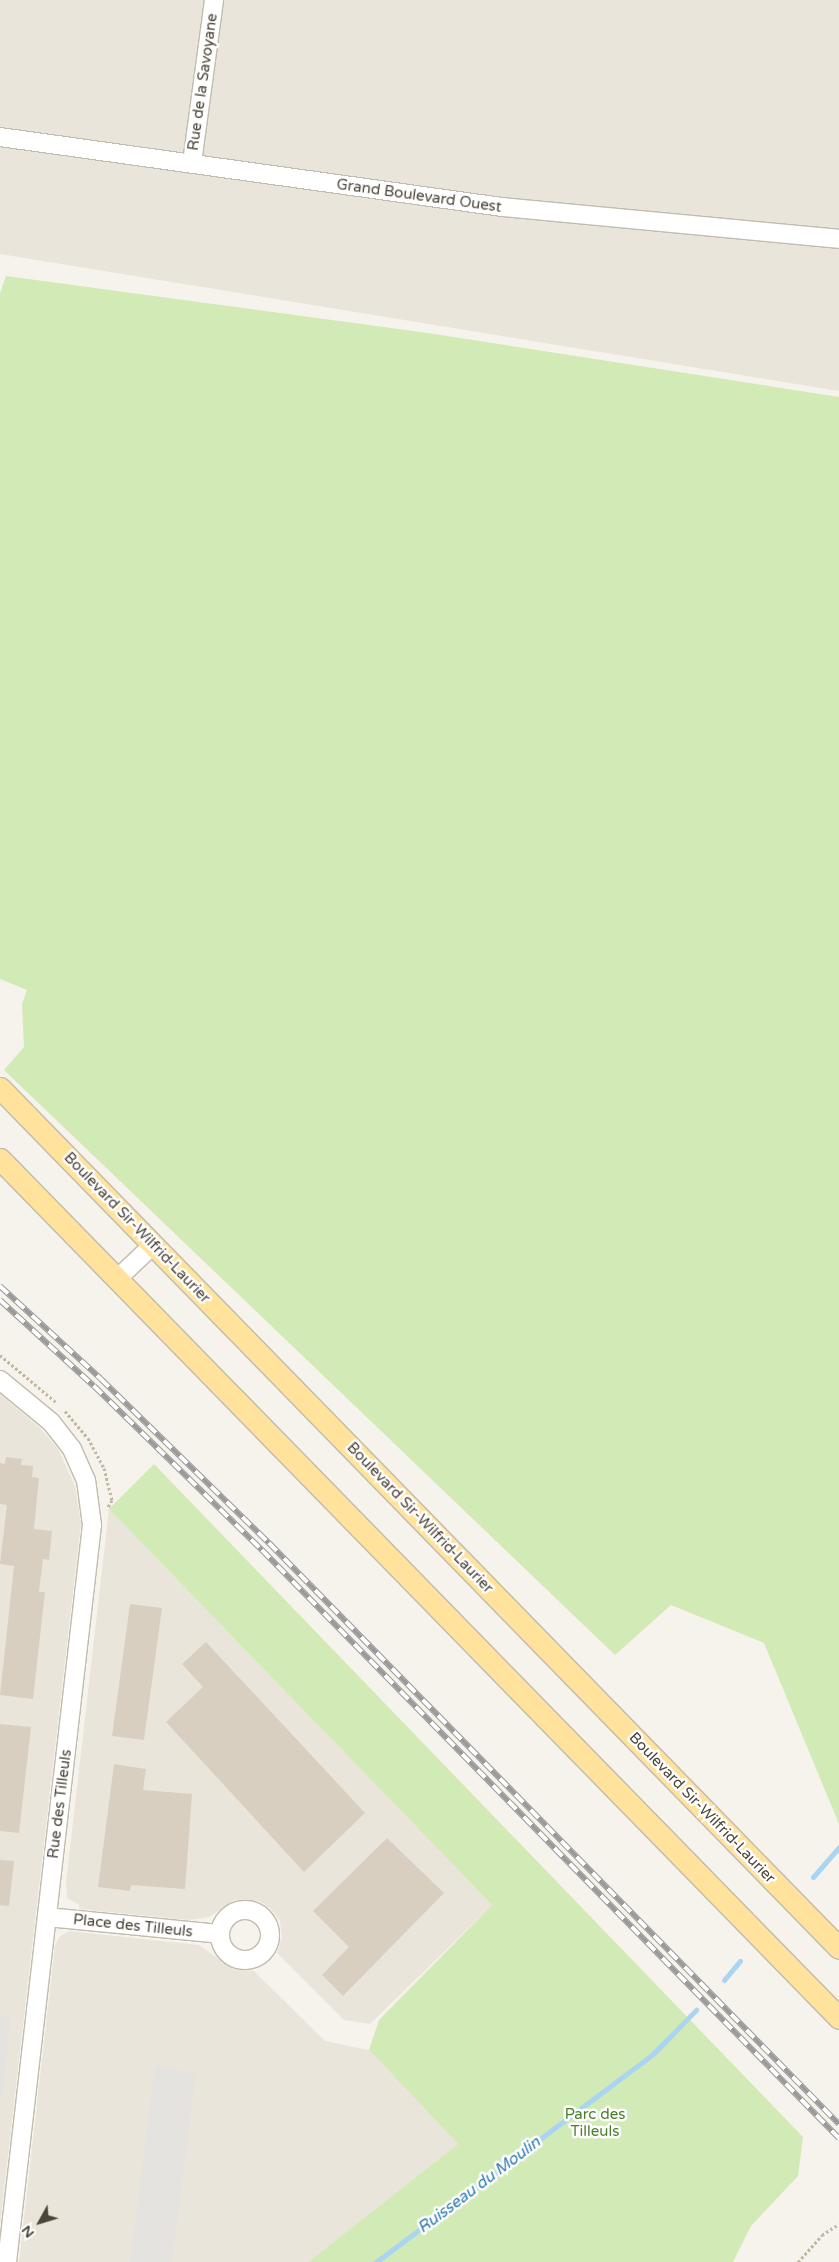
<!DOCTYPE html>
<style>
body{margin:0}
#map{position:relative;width:839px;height:2262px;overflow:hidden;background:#f6f3ec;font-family:"Varela Round",sans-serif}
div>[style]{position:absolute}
.residential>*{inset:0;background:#eae5da}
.green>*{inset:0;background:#d2eab5}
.parking>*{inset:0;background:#e5e3e0}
.stream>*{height:5px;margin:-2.5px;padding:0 2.5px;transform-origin:2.5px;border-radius:2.5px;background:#a9d4f2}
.building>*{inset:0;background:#d8cfc1}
.path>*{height:3px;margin-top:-1.5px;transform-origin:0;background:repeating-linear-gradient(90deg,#c4b79f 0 2.5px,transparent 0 5px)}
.roads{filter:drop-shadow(1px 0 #c2bbae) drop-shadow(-1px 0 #c2bbae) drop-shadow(0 1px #c2bbae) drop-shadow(0 -1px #c2bbae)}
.minor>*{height:18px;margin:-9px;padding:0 9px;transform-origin:9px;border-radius:9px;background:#fff}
.minor>.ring{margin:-9px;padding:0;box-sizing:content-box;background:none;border:18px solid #fff;border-radius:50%}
.major>*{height:21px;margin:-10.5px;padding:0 10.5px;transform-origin:10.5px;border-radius:10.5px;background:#ffe39c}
.rail>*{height:5.5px;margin-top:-2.75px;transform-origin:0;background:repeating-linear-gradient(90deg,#fff 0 11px,#9a9a9a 0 22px);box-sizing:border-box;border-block:1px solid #9a9a9a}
span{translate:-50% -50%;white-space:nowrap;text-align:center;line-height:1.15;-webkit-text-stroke:5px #fff;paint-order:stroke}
.street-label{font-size:15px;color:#4b4439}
.park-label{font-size:15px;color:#4a7f2a}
.water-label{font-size:16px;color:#2e7ab2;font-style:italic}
.north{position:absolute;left:15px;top:2197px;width:50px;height:50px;-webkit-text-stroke:4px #fff;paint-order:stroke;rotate:231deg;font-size:14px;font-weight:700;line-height:20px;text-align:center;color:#4b4439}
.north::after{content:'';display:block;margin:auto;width:18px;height:22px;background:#4b4439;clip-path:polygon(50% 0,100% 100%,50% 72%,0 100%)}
</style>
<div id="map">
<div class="residential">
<i style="clip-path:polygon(0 0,839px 0,839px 391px,0 254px)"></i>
<i style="clip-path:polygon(0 1394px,41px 1429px,58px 1449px,75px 1486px,81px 1523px,0 2224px)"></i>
<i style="clip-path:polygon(109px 1509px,492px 1905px,370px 2024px,344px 2020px,277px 1953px,282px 1937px,280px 1921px,271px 1909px,259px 1901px,234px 1900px,209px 1917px,190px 1920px,79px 1909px,79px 1905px,67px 1898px,66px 1883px)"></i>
<i style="clip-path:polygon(69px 1931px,199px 1945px,233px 1969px,254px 1971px,325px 2041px,369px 2050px,458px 2144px,308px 2262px,19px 2262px,55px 1946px,59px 1937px)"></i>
</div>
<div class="green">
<i style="clip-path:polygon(6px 276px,428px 333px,839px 397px,839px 1824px,764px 1643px,671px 1605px,615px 1655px,4px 1070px,24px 1047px,22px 1004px,27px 990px,0 979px,0 293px)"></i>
<i style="clip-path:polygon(154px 1464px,803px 2137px,798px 2176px,751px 2226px,733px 2262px,308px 2262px,458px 2144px,369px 2050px,379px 2020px,492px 1905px,109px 1509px)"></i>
</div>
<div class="parking">
<i style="clip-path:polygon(0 2016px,11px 2018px,2px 2099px,0 2099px)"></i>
<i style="clip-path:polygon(155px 2067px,196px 2073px,172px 2262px,130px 2262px)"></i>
</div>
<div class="stream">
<i style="left:813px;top:1877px;width:40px;rotate:-49deg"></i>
<i style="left:724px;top:1980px;width:25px;rotate:-50deg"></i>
<i style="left:376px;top:2262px;width:346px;rotate:-36.9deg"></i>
<i style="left:653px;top:2054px;width:62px;rotate:-45.7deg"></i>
</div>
<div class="building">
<i style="clip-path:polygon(6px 1457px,22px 1459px,21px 1465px,33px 1466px,32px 1477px,39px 1478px,34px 1529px,52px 1531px,49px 1560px,43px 1559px,39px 1592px,45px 1592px,33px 1699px,0 1695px,14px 1566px,0 1564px,7px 1505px,0 1504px,0 1463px,5px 1464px)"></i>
<i style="clip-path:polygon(130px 1604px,162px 1608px,144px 1740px,112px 1736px)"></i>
<i style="clip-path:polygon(206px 1642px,365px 1813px,304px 1872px,166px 1722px,203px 1687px,182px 1664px)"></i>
<i style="clip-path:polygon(0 1724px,31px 1727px,19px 1833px,0 1831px)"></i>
<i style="clip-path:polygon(114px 1764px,146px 1769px,143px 1790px,192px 1794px,185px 1889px,131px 1885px,130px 1891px,98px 1887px)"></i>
<i style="clip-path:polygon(387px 1838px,444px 1893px,343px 1996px,322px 1975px,349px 1947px,313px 1911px)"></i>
<i style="clip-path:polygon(0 1860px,14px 1861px,9px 1906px,0 1905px)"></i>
</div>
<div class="path">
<i style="left:0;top:1355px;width:75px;rotate:40.1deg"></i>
<i style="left:65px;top:1411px;width:35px;rotate:50deg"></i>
<i style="left:88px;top:1438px;width:34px;rotate:62deg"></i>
<i style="left:104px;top:1468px;width:33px;rotate:76deg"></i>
<i style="left:112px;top:1500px;width:10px;rotate:119deg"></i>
<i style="left:798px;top:2262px;width:36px;rotate:-48deg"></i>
<i style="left:822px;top:2235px;width:20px;rotate:-33deg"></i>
</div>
<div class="roads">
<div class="minor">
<i style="left:0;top:137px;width:507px;rotate:7.94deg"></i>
<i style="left:502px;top:207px;width:339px;rotate:5.4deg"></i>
<i style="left:192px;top:163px;width:164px;rotate:-82.3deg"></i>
<i style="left:117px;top:1279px;width:50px;rotate:-43.4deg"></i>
<i style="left:0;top:1380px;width:66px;rotate:39.5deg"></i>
<i style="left:51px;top:1422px;width:34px;rotate:52deg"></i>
<i style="left:72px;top:1449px;width:34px;rotate:66deg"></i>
<i style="left:86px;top:1480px;width:45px;rotate:82.4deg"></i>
<i style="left:92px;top:1525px;width:742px;rotate:96.58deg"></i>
<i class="ring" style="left:220px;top:1910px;width:32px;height:32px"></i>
<i style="left:47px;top:1917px;width:173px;rotate:5.6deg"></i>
</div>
<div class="major">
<i style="left:0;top:1088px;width:1201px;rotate:45.71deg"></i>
<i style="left:0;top:1159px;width:1201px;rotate:45.67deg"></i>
</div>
</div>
<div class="rail">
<i style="left:0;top:1286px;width:137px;rotate:42.6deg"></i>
<i style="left:101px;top:1379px;width:235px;rotate:44.3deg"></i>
<i style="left:269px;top:1543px;width:814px;rotate:45.55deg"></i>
<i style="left:0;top:1300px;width:127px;rotate:42.5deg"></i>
<i style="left:94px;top:1386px;width:235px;rotate:44.3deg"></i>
<i style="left:262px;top:1550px;width:824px;rotate:45.54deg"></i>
</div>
<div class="street-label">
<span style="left:203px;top:82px;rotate:-82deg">Rue de la Savoyane</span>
<span style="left:419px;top:196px;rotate:8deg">Grand Boulevard Ouest</span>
<span style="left:137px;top:1228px;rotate:46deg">Boulevard Sir-Wilfrid-Laurier</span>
<span style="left:420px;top:1518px;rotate:46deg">Boulevard Sir-Wilfrid-Laurier</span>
<span style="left:60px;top:1804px;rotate:-83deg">Rue des Tilleuls</span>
<span style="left:702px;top:1808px;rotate:46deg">Boulevard Sir-Wilfrid-Laurier</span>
<span style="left:133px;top:1926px;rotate:6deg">Place des Tilleuls</span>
</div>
<div class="park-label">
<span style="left:595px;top:2123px">Parc des<br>Tilleuls</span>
</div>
<div class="water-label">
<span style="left:479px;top:2185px;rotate:-37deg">Ruisseau du Moulin</span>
</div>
<div class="north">N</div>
</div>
